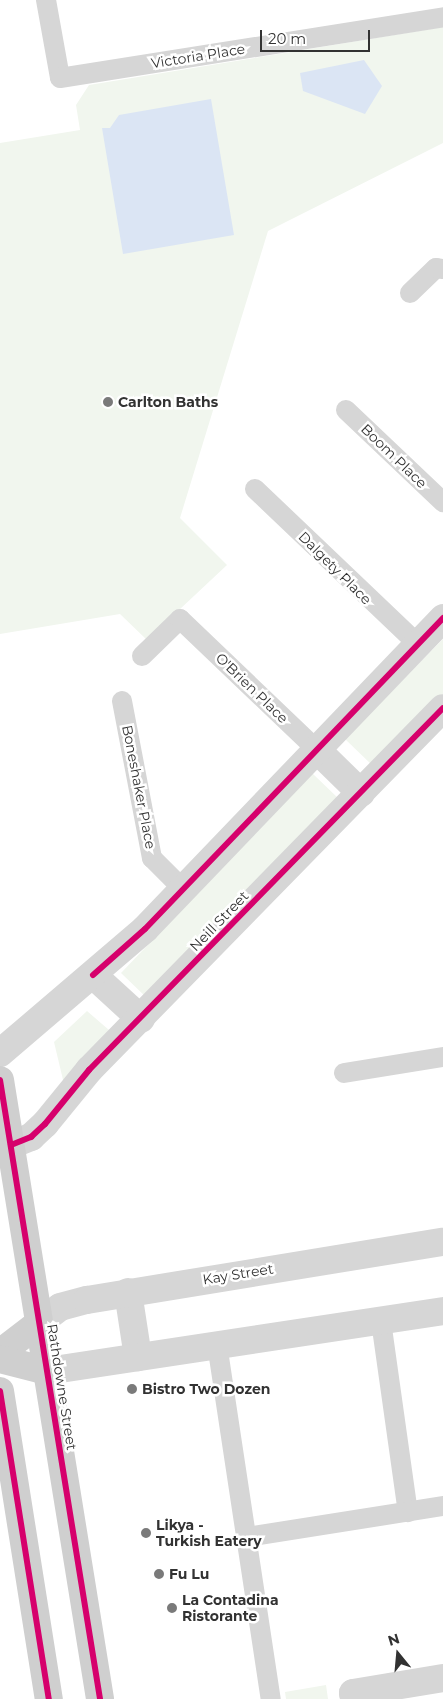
<!DOCTYPE html>
<style>
body{margin:0}
#map{position:relative;width:443px;height:1699px;overflow:hidden;background:#fff;font-family:Montserrat,sans-serif}
div>[style]{position:absolute}
.green>*{inset:0;background:#f1f6ee}
.water>*{inset:0;background:#dbe5f4}
.service>*{height:20px;margin:-10px;padding:0 10px;transform-origin:10px;border-radius:10px;background:#d6d6d6}
.minor>*{height:28px;margin:-14px;padding:0 14px;transform-origin:14px;border-radius:14px;background:#d6d6d6}
.secondary>*{height:28px;margin:-14px;padding:0 14px;transform-origin:14px;border-radius:14px;background:#cfcfcf}
.cycleway>*{height:6px;margin:-3px;padding:0 3px;transform-origin:3px;border-radius:3px;background:#d6006c}
.dots>*{width:14px;height:14px;translate:-50% -50%;box-sizing:border-box;border:2px solid #fff;border-radius:50%}
span{translate:-50% -50%;white-space:nowrap;text-align:center;line-height:1.15;-webkit-text-stroke:5px #fff;paint-order:stroke}
.street-label{font-size:14px;color:#323232}
.poi-label{font-size:14px;color:#323232;font-weight:700}
.left{translate:0 -50%;text-align:left}
.north{position:absolute;left:373px;top:1629px;width:50px;height:50px;-webkit-text-stroke:4px #fff;paint-order:stroke;rotate:343deg;font-size:14px;font-weight:700;line-height:20px;text-align:center;color:#323232}
.north::after{content:'';display:block;margin:auto;width:18px;height:22px;background:#323232;clip-path:polygon(50% 0,100% 100%,50% 72%,0 100%)}
.scale{position:absolute;left:260px;top:30px;width:110px;height:22px;box-sizing:border-box;border:2px solid #323232;border-top:0;padding-left:6px;font-size:15px;line-height:18px;white-space:nowrap;color:#323232;-webkit-text-stroke:4px #fff;paint-order:stroke}
</style>
<div id="map">
<div class="green">
<i style="clip-path:polygon(443px 27px,443px 143px,268px 231px,180px 518px,227px 565px,147px 640px,120px 614px,0 634px,0 143px,80px 130px,76px 105px,89px 85px)"></i>
<i style="clip-path:polygon(443px 639px,443px 694px,373px 766px,345px 739px)"></i>
<i style="clip-path:polygon(312px 773px,339px 799px,148px 999px,121px 973px)"></i>
<i style="clip-path:polygon(87px 1011px,109px 1030px,64px 1084px,54px 1042px)"></i>
<i style="clip-path:polygon(326px 1685px,328px 1699px,286px 1699px,285px 1692px)"></i>
</div>
<div class="water">
<i style="clip-path:polygon(364px 60px,382px 86px,365px 114px,303px 91px,300px 73px)"></i>
<i style="clip-path:polygon(211px 99px,234px 235px,123px 254px,102px 128px,110px 128px,119px 115px)"></i>
</div>
<div class="service">
<i style="left:46px;top:0;width:79px;rotate:79.8deg"></i>
<i style="left:60px;top:78px;width:388px;rotate:-9deg"></i>
<i style="left:410px;top:293px;width:36px;rotate:-44deg"></i>
<i style="left:436px;top:268px;width:7px;rotate:8deg"></i>
<i style="left:346px;top:410px;width:134px;rotate:43.5deg"></i>
<i style="left:255px;top:489px;width:225px;rotate:43.6deg"></i>
<i style="left:142px;top:656px;width:53px;rotate:-44.2deg"></i>
<i style="left:180px;top:619px;width:188px;rotate:43.7deg"></i>
<i style="left:122px;top:701px;width:160px;rotate:79.2deg"></i>
<i style="left:152px;top:858px;width:45px;rotate:45deg"></i>
<i style="left:344px;top:1073px;width:100px;rotate:-9.2deg"></i>
<i style="left:381px;top:1321px;width:193px;rotate:82deg"></i>
<i style="left:217px;top:1344px;width:359px;rotate:81.4deg"></i>
<i style="left:247px;top:1537px;width:198px;rotate:-9deg"></i>
</div>
<div class="minor">
<i style="left:316px;top:749px;width:63px;rotate:44.4deg"></i>
<i style="left:93px;top:975px;width:65px;rotate:42.5deg"></i>
<i style="left:0;top:1053px;width:191px;rotate:-40.5deg"></i>
<i style="left:145px;top:929px;width:431px;rotate:-46.2deg"></i>
<i style="left:11px;top:1145px;width:22px;rotate:-22deg"></i>
<i style="left:31px;top:1137px;width:19px;rotate:-43deg"></i>
<i style="left:45px;top:1124px;width:70px;rotate:-50.8deg"></i>
<i style="left:89px;top:1070px;width:506px;rotate:-45.64deg"></i>
<i style="left:128px;top:1292px;width:66px;rotate:81.3deg"></i>
<i style="left:39px;top:1323px;width:26px;rotate:-37deg"></i>
<i style="left:60px;top:1307px;width:28px;rotate:-15deg"></i>
<i style="left:87px;top:1300px;width:361px;rotate:-9.3deg"></i>
<i style="left:47px;top:1371px;width:401px;rotate:-8.6deg"></i>
<i style="left:354px;top:1699px;width:6px;rotate:-99deg"></i>
<i style="left:353px;top:1693px;width:91px;rotate:-9.5deg"></i>
</div>
<div class="secondary">
<i style="left:0;top:1080px;width:627px;rotate:80.82deg"></i>
<i style="left:0;top:1353px;width:49px;rotate:-37.6deg"></i>
<i style="left:0;top:1359px;width:49px;rotate:14.3deg"></i>
<i style="left:0;top:1391px;width:312px;rotate:81deg"></i>
</div>
<div class="cycleway">
<i style="left:93px;top:975px;width:69px;rotate:-41.5deg"></i>
<i style="left:145px;top:929px;width:431px;rotate:-46.2deg"></i>
<i style="left:0;top:1080px;width:627px;rotate:80.82deg"></i>
<i style="left:11px;top:1145px;width:22px;rotate:-22deg"></i>
<i style="left:31px;top:1137px;width:19px;rotate:-43deg"></i>
<i style="left:45px;top:1124px;width:70px;rotate:-50.8deg"></i>
<i style="left:89px;top:1070px;width:506px;rotate:-45.64deg"></i>
<i style="left:0;top:1391px;width:312px;rotate:81deg"></i>
</div>
<div class="dots">
<i style="left:108px;top:402px;background:#7a7a7a"></i>
<i style="left:132px;top:1389px;background:#7a7a7a"></i>
<i style="left:146px;top:1533px;background:#7a7a7a"></i>
<i style="left:159px;top:1574px;background:#7a7a7a"></i>
<i style="left:172px;top:1608px;background:#7a7a7a"></i>
</div>
<div class="street-label">
<span style="left:198px;top:56px;rotate:-9deg">Victoria Place</span>
<span style="left:394px;top:456px;rotate:44deg">Boom Place</span>
<span style="left:335px;top:568px;rotate:45deg">Dalgety Place</span>
<span style="left:252px;top:688px;rotate:44deg">O'Brien Place</span>
<span style="left:139px;top:787px;rotate:79deg">Boneshaker Place</span>
<span style="left:219px;top:921px;rotate:-46deg">Neill Street</span>
<span style="left:238px;top:1274px;rotate:-9deg">Kay Street</span>
<span style="left:62px;top:1387px;rotate:81deg">Rathdowne Street</span>
</div>
<div class="poi-label">
<span class="left" style="left:118px;top:402px">Carlton Baths</span>
<span class="left" style="left:142px;top:1389px">Bistro Two Dozen</span>
<span class="left" style="left:156px;top:1533px">Likya -<br>Turkish Eatery</span>
<span class="left" style="left:169px;top:1574px">Fu Lu</span>
<span class="left" style="left:182px;top:1608px">La Contadina<br>Ristorante</span>
</div>
<div class="north">N</div>
<div class="scale">20 m</div>
</div>
